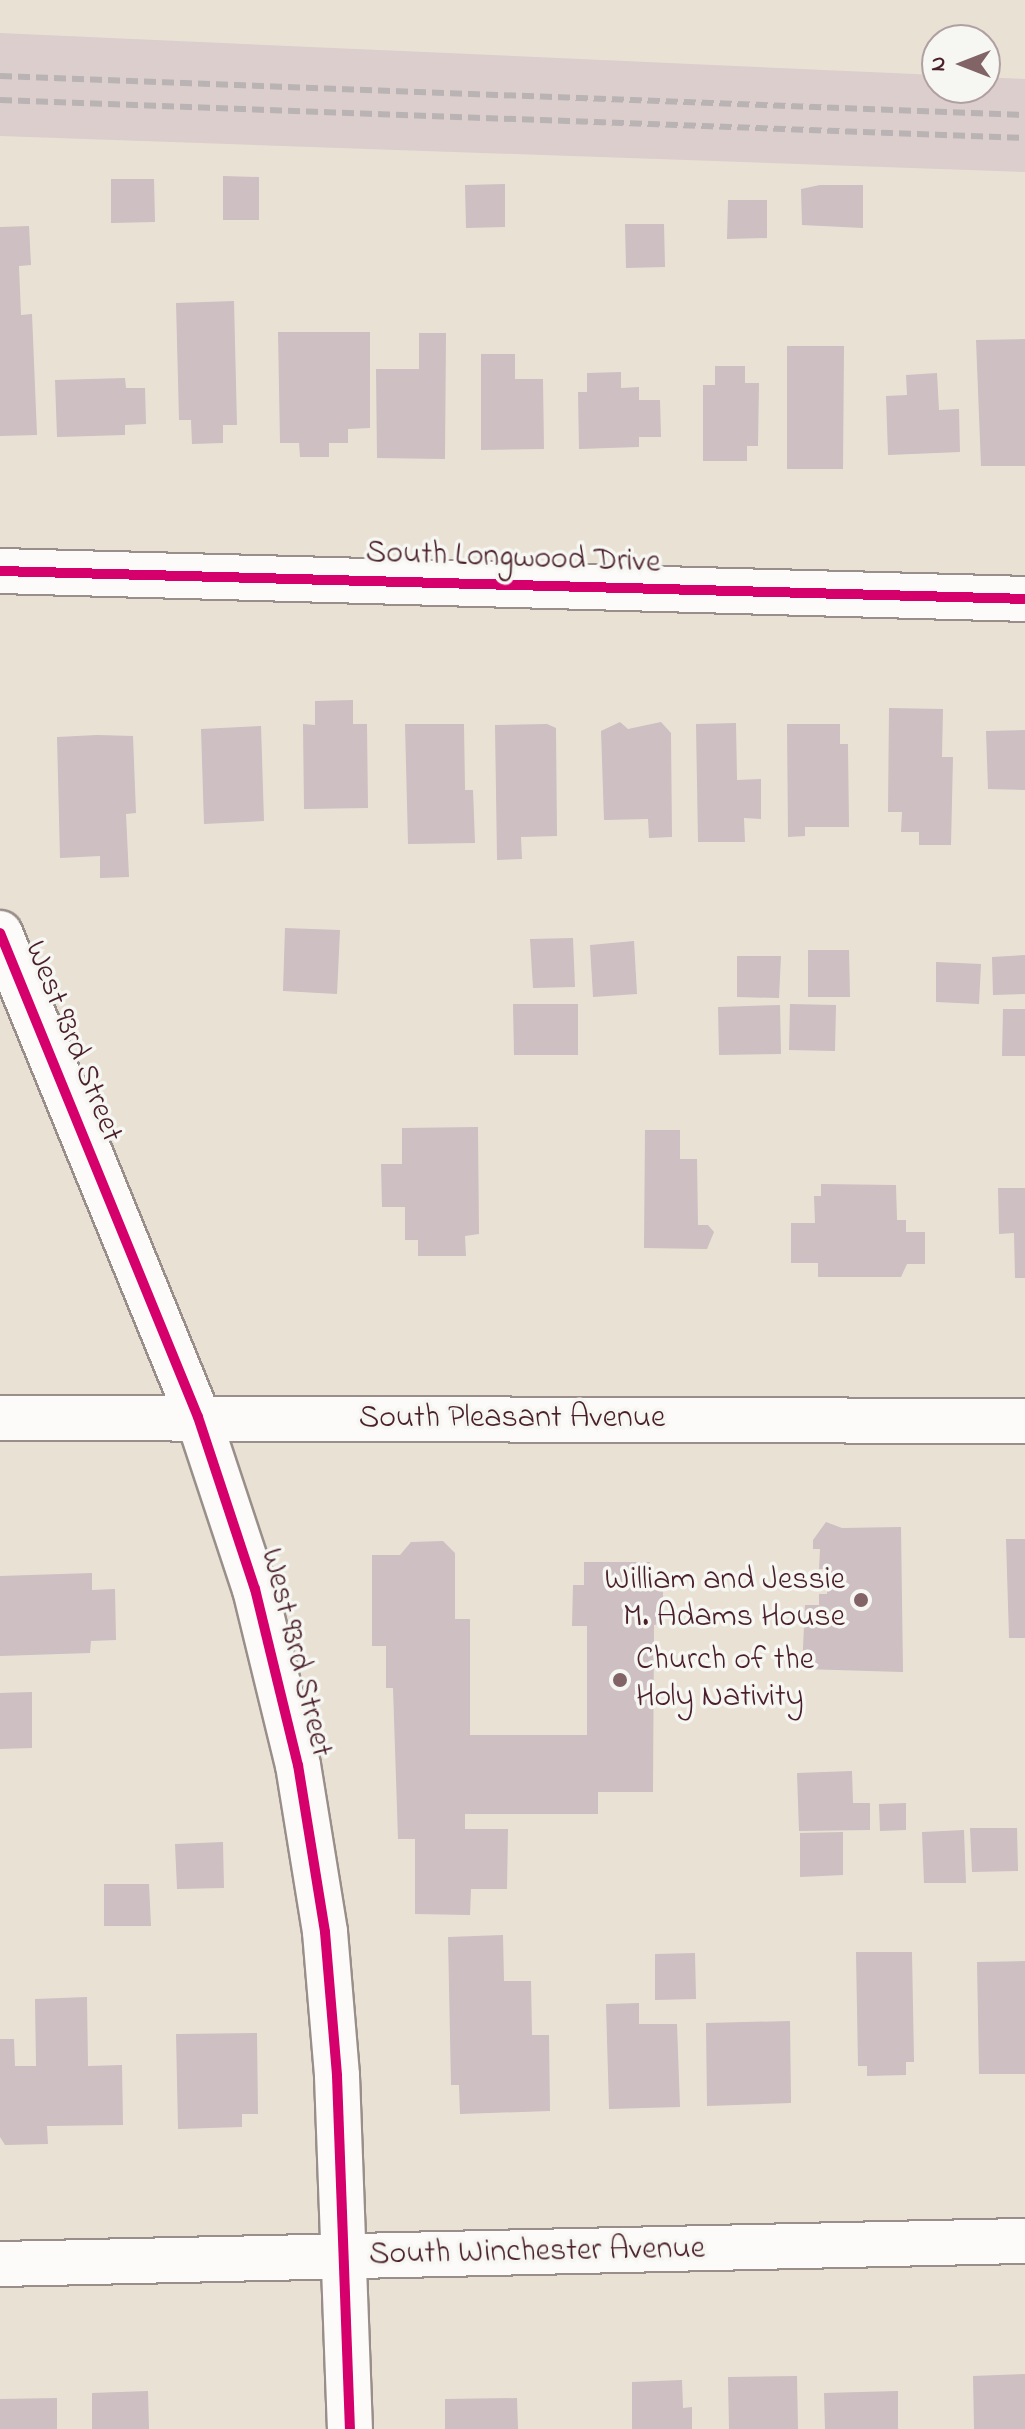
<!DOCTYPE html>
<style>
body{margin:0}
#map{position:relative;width:1025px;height:2429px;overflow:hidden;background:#e9e2d4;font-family:"Indie Flower",sans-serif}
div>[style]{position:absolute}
.industrial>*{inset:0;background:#dccecd}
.building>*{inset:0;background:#cdbfc2}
.roads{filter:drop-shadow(2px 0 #998e89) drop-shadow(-2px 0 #998e89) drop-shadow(0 2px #998e89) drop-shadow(0 -2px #998e89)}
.minor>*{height:44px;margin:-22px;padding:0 22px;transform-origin:22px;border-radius:22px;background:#fcfbf9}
.rail>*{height:6px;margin-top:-3px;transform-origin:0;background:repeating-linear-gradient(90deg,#b9b3b3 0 12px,transparent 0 18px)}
.cycleway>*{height:10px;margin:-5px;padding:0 5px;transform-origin:5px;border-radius:5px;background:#d6006c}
.dots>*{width:22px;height:22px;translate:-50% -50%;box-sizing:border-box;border:4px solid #f6f6f2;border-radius:50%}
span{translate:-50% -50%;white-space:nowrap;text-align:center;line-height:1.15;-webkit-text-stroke:7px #f6f6f2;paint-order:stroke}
.street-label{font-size:32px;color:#4a1f2b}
.poi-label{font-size:32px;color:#4a1f2b}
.right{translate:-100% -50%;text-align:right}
.left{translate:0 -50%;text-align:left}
.north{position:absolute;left:921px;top:24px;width:80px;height:80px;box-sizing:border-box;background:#f6f6f2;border:2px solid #b1a0a2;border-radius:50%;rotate:270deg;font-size:22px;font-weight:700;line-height:32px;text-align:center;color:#4a1f2b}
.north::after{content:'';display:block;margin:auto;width:28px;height:36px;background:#826366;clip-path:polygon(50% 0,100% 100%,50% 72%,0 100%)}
</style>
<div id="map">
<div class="industrial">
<i style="clip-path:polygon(0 33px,937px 75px,937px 88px,985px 88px,985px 77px,1025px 79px,1025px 172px,0 136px)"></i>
</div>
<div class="building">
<i style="clip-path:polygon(223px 176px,259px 177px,259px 220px,223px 220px)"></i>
<i style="clip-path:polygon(111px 179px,154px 179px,155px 222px,111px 223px)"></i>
<i style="clip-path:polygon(505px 184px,505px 227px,466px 228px,465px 185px)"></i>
<i style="clip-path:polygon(820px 185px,863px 185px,863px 228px,802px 225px,801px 189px)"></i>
<i style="clip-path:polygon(728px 200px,767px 200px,767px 238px,727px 239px)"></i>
<i style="clip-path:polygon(625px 224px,664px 224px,665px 267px,626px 268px)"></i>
<i style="clip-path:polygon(29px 226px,31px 265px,19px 266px,21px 315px,32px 314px,37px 435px,0 436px,0 227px)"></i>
<i style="clip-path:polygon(234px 301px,237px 425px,223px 425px,223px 443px,192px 444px,191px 420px,179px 420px,176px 303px)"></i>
<i style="clip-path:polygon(278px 332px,370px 332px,370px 428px,348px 429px,348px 443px,329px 443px,329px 457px,300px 457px,299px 443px,280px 443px)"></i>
<i style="clip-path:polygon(419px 333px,446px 333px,445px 459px,377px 458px,376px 369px,419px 369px)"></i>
<i style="clip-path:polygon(1025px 339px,1025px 466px,981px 466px,976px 340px)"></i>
<i style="clip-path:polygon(787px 346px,844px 346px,843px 469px,787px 469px)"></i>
<i style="clip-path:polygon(481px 354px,515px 354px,515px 379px,543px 379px,544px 449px,481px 450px)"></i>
<i style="clip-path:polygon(715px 366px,745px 366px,745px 383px,759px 383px,758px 446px,747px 446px,747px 461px,703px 461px,703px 385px,715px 385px)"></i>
<i style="clip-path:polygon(621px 372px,621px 388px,639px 387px,639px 400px,660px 400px,661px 437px,639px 437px,639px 447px,579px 449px,578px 392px,587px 392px,587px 373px)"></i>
<i style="clip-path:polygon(937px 373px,939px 410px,959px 409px,960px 452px,888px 455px,886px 396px,907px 395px,906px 375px)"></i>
<i style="clip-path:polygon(125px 378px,126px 388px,145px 388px,146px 424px,125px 425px,125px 435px,57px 437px,55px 380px)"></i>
<i style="clip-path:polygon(353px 700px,353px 724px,367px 724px,368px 808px,304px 809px,303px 724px,315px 725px,315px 701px)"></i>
<i style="clip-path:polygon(889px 708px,943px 709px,942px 757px,953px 757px,951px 845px,919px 845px,919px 832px,901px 832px,902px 812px,888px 812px)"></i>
<i style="clip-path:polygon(620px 722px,628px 729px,661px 722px,671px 733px,672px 837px,649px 838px,648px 819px,604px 820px,601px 731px)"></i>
<i style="clip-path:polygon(736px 723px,737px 780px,761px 779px,761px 819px,744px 818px,745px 842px,698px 842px,696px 724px)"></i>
<i style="clip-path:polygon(405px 724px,464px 724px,465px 790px,473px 790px,475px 843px,408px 844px)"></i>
<i style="clip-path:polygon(547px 724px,556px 728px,557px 836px,521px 837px,522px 859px,497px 860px,495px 725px)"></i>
<i style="clip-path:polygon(787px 724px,840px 724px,840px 744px,848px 744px,849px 827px,805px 827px,805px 836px,788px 837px)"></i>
<i style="clip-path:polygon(261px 726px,264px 821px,204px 824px,201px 729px)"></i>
<i style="clip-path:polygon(1025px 730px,1025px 790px,988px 789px,986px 731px)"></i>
<i style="clip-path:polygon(97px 735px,133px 736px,136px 813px,126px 814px,129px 877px,100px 878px,100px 856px,60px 858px,57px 737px)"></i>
<i style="clip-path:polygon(285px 928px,340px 930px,337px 994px,283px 991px)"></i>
<i style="clip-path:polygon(573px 938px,575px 987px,533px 988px,530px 939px)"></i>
<i style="clip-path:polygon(634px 941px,637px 994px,593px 997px,590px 945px)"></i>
<i style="clip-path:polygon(808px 950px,849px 950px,850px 997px,808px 997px)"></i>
<i style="clip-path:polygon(1025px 955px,1025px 994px,993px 995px,992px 957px)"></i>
<i style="clip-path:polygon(737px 956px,781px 956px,779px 998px,737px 997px)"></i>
<i style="clip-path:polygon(936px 962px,981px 964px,979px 1004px,936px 1002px)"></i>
<i style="clip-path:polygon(513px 1004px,578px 1004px,578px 1055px,514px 1055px)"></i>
<i style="clip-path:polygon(790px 1004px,836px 1005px,835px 1051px,789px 1050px)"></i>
<i style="clip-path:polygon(780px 1005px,781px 1054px,719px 1055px,718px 1007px)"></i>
<i style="clip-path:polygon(1003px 1009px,1025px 1009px,1025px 1056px,1002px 1056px)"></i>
<i style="clip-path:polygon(478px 1127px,479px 1234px,465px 1236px,466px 1256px,418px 1256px,418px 1240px,405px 1240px,405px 1207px,382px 1207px,381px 1164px,402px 1164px,402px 1128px)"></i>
<i style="clip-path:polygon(645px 1130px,680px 1130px,680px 1159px,697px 1159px,698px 1225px,708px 1225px,714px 1232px,707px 1249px,644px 1248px)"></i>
<i style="clip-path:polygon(821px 1184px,896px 1185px,897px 1220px,906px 1220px,906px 1232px,925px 1232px,925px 1264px,907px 1264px,901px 1277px,818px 1277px,818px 1263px,791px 1263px,791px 1223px,815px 1223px,814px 1196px,821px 1196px)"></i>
<i style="clip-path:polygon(998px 1188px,1025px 1188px,1025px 1278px,1015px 1278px,1014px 1233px,999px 1234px)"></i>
<i style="clip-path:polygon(826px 1522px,842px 1528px,901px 1527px,903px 1672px,802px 1669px,805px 1605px,819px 1605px,819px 1594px,827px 1594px,827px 1569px,819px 1569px,820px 1549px,813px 1549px,813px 1540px)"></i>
<i style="clip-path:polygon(1006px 1539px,1025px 1539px,1025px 1638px,1009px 1638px)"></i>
<i style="clip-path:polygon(443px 1541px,455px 1553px,455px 1619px,470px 1619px,470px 1735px,587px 1735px,587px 1626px,572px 1626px,573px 1585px,584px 1585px,584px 1562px,650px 1562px,650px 1578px,663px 1578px,663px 1623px,654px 1625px,653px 1792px,598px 1792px,598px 1814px,465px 1814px,465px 1829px,508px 1829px,507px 1889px,471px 1889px,470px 1915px,415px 1914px,415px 1839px,398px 1839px,393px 1688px,386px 1688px,386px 1646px,372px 1646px,372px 1555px,400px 1555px,411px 1542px)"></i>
<i style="clip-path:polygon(92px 1573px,92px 1590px,115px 1589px,116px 1640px,91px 1641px,90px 1653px,0 1656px,0 1576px)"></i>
<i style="clip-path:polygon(32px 1692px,32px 1748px,0 1749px,0 1693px)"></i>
<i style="clip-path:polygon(852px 1771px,853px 1803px,870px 1803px,870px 1830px,799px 1831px,797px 1773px)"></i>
<i style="clip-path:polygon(906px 1803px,906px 1830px,880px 1831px,879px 1804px)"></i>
<i style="clip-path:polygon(970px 1828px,1017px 1828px,1018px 1871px,972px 1872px)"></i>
<i style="clip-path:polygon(964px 1830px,966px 1883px,924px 1883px,922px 1832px)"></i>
<i style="clip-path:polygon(843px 1832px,843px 1875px,800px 1877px,800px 1833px)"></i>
<i style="clip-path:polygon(223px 1842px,224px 1888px,177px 1889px,175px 1844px)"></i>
<i style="clip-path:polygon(104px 1884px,149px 1884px,151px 1926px,104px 1926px)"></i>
<i style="clip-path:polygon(503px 1935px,504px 1981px,531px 1981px,532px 2035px,549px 2035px,550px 2111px,460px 2114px,459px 2085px,451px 2085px,448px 1937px)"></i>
<i style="clip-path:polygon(856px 1952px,912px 1952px,914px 2062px,906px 2062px,906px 2075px,867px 2076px,867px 2066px,858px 2066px)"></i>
<i style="clip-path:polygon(695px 1953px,696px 1999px,655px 2000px,655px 1954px)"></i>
<i style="clip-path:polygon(1025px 1961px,1025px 2074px,979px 2074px,977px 1962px)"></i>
<i style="clip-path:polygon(87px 1997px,88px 2066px,122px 2065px,123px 2125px,47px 2126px,48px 2144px,5px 2145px,0 2137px,0 2039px,14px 2039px,15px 2066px,36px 2066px,35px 1999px)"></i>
<i style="clip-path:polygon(639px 2003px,639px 2024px,677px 2024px,680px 2107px,609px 2109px,606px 2004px)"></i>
<i style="clip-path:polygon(790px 2021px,791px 2103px,707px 2106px,706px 2023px)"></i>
<i style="clip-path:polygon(257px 2033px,258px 2114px,242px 2114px,242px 2127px,178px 2129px,176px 2034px)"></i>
<i style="clip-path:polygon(1025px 2374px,1025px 2429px,974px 2429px,973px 2376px)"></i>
<i style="clip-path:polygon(797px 2376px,798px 2429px,729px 2429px,728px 2377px)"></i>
<i style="clip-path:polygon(682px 2380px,683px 2408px,692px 2407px,692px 2429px,632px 2429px,632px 2382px)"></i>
<i style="clip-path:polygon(148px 2391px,149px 2429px,92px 2429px,92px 2393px)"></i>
<i style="clip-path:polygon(898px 2391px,898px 2429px,825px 2429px,824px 2393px)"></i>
<i style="clip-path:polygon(57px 2398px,57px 2429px,0 2429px,0 2399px)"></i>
<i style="clip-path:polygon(517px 2398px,518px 2429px,445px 2429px,445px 2399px)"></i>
</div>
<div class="roads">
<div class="minor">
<i style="left:0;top:571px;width:1025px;rotate:1.56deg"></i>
<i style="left:0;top:933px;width:523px;rotate:67.75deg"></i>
<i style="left:198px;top:1417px;width:181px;rotate:71.7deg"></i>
<i style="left:255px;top:1589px;width:181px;rotate:76.3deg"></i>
<i style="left:298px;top:1765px;width:169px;rotate:80.8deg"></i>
<i style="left:325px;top:1932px;width:144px;rotate:85.2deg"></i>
<i style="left:337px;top:2076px;width:353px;rotate:87.9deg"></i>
<i style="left:0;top:1418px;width:1025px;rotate:0.17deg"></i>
<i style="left:0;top:2264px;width:1025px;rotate:-1.29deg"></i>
</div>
</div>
<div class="rail">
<i style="left:0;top:76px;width:1026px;rotate:2.18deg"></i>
<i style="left:0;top:100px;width:1026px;rotate:2.12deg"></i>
</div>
<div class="cycleway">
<i style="left:0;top:571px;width:1025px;rotate:1.56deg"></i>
<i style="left:0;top:933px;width:523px;rotate:67.75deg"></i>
<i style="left:198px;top:1417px;width:181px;rotate:71.7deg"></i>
<i style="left:255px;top:1589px;width:181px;rotate:76.3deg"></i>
<i style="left:298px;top:1765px;width:169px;rotate:80.8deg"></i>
<i style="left:325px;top:1932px;width:144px;rotate:85.2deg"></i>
<i style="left:337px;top:2076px;width:353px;rotate:87.9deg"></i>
</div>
<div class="dots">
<i style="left:861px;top:1600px;background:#826366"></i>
<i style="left:620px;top:1680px;background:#826366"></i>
</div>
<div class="street-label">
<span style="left:513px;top:559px;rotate:2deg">South Longwood Drive</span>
<span style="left:72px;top:1042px;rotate:68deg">West 93rd Street</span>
<span style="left:512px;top:1419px">South Pleasant Avenue</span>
<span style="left:295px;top:1653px;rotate:76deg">West 93rd Street</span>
<span style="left:537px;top:2253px;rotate:-1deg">South Winchester Avenue</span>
</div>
<div class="poi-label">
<span class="right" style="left:845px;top:1600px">William and Jessie<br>M. Adams House</span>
<span class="left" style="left:636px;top:1680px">Church of the<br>Holy Nativity</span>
</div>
<div class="north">N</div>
</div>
